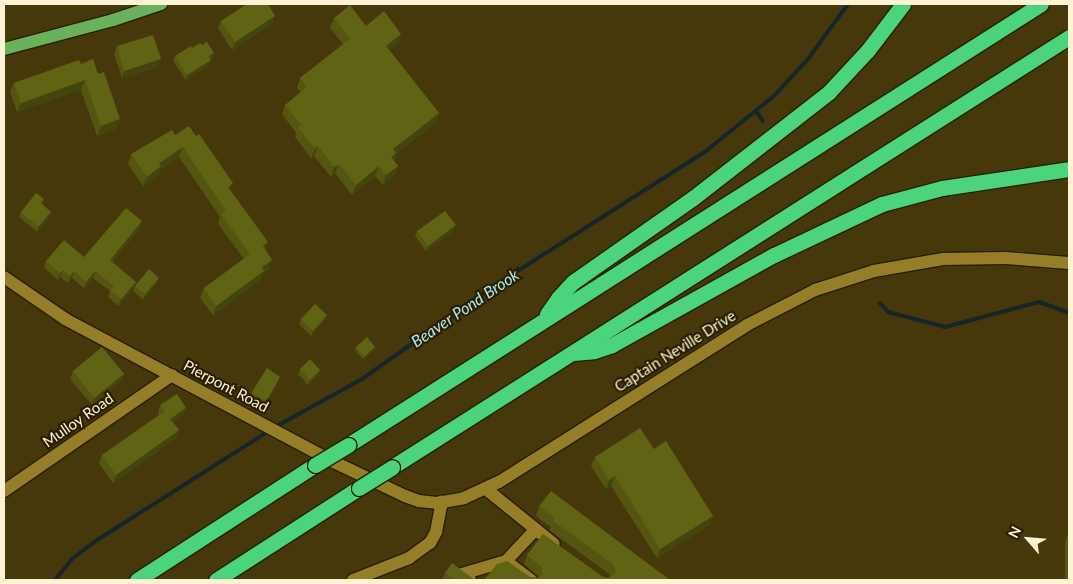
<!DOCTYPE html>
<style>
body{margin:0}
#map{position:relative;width:1073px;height:584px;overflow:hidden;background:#46380b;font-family:Lato,sans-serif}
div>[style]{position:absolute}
.stream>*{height:4px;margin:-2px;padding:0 2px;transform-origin:2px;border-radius:2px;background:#142629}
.roads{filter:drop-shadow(1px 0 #282006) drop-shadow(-1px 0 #282006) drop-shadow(0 1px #282006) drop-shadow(0 -1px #282006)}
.minor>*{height:12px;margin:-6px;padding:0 6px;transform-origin:6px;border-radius:6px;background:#967d28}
.major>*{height:12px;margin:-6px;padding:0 6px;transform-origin:6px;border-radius:6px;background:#6ab15b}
.highway>*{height:15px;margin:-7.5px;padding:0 7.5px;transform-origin:7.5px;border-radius:7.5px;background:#4cd47d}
.bridges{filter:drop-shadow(1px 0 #282006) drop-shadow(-1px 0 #282006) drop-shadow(0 1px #282006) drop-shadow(0 -1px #282006)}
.highway-bridge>*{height:15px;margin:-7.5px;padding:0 7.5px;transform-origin:7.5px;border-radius:7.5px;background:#4cd47d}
.wall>*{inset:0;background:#535511}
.shaded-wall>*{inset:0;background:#43450e}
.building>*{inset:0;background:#606314}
span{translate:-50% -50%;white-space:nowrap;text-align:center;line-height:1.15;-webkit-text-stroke:4.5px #2a2000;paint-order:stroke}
.street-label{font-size:15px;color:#fdf3d4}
.water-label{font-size:16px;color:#b0e9f5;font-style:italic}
.frame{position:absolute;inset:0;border:5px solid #fdf3d4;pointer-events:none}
.north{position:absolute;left:1003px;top:514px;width:50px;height:50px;-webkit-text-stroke:4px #2a2000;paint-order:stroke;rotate:297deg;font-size:14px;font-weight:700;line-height:20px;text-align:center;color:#fdf3d4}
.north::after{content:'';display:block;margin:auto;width:18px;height:22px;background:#fdf3d4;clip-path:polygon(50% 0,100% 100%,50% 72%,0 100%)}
</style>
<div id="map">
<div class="stream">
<i style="left:756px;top:111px;width:12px;rotate:55deg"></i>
<i style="left:880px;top:303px;width:12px;rotate:48deg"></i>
<i style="left:888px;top:312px;width:59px;rotate:14.7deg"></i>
<i style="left:945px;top:327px;width:97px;rotate:-14.9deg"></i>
<i style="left:1039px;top:302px;width:32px;rotate:20deg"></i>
<i style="left:275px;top:427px;width:99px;rotate:-28.9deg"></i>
<i style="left:362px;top:379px;width:158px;rotate:-35.2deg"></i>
<i style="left:491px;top:288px;width:255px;rotate:-32.5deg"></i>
<i style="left:706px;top:151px;width:87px;rotate:-39deg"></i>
<i style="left:774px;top:96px;width:50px;rotate:-47.4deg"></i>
<i style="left:808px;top:59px;width:68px;rotate:-54deg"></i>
<i style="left:55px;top:580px;width:28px;rotate:-51deg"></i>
<i style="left:73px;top:558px;width:26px;rotate:-37deg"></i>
<i style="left:94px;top:542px;width:207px;rotate:-32.4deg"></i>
</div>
<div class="roads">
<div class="minor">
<i style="left:4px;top:277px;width:74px;rotate:34.5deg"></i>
<i style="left:65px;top:319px;width:305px;rotate:28deg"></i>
<i style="left:334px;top:462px;width:79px;rotate:25.6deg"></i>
<i style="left:405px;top:496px;width:15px;rotate:20deg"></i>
<i style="left:419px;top:501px;width:18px;rotate:6deg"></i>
<i style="left:437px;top:503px;width:27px;rotate:-10deg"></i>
<i style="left:464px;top:498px;width:38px;rotate:-25deg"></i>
<i style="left:499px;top:482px;width:294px;rotate:-32.3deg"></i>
<i style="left:747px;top:325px;width:76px;rotate:-27.2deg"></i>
<i style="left:815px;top:290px;width:62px;rotate:-17.9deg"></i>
<i style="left:874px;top:271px;width:70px;rotate:-9.9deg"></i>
<i style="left:943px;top:259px;width:63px;rotate:-0.9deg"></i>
<i style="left:1006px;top:258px;width:63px;rotate:4.5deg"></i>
<i style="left:486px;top:489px;width:87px;rotate:39deg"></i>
<i style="left:4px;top:491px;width:204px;rotate:-34.6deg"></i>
<i style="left:353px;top:580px;width:60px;rotate:-21.4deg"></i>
<i style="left:409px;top:558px;width:26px;rotate:-36deg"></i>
<i style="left:430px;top:543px;width:13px;rotate:-61deg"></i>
<i style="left:436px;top:532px;width:31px;rotate:-79deg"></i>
<i style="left:470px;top:580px;width:10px;rotate:-143deg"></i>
<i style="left:462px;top:574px;width:46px;rotate:-16.5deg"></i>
<i style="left:531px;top:580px;width:31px;rotate:-143deg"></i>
<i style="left:506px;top:561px;width:42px;rotate:-46.9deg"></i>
</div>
<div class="major">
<i style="left:4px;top:49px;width:113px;rotate:-14.9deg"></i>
<i style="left:113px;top:20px;width:51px;rotate:-18.4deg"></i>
</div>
<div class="highway">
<i style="left:547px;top:314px;width:19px;rotate:-55deg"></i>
<i style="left:558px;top:298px;width:22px;rotate:-47deg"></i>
<i style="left:573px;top:282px;width:146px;rotate:-35deg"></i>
<i style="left:693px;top:198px;width:172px;rotate:-37.9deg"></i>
<i style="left:829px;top:92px;width:57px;rotate:-47.1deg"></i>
<i style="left:868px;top:50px;width:58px;rotate:-52.7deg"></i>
<i style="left:573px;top:353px;width:21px;rotate:-5deg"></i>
<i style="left:594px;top:351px;width:19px;rotate:-18deg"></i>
<i style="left:612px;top:345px;width:185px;rotate:-29.1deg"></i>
<i style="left:774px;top:255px;width:119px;rotate:-25.3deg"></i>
<i style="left:882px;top:204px;width:62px;rotate:-14.9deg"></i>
<i style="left:942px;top:188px;width:128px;rotate:-8.5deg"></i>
<i style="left:348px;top:445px;width:821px;rotate:-32.47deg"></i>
<i style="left:392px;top:467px;width:802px;rotate:-32.42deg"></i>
<i style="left:137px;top:580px;width:212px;rotate:-32.9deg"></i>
<i style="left:216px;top:580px;width:170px;rotate:-32.8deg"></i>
</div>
</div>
<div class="bridges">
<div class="highway-bridge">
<i style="left:315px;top:465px;width:39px;rotate:-31deg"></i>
<i style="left:359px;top:488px;width:39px;rotate:-32deg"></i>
</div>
</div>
<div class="wall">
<i style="clip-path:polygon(334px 18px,401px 34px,398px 43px,389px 50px,439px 113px,436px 122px,396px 154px,394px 161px,398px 166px,394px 176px,383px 185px,375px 176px,352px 195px,335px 173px,331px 177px,314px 156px,311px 158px,295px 137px,296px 133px,282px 114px,285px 105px,301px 92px,297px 88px,300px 78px,343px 44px,330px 28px)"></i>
<i style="clip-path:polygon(221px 21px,273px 23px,232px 50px,218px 28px)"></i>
<i style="clip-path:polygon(202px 45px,214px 53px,212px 58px,211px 59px,209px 65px,186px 80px,173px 61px,175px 56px)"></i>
<i style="clip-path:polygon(117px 46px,158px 67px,122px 78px,114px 54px)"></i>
<i style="clip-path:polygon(81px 64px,117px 129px,97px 136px,81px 90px,17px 112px,10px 92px,14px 83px)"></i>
<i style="clip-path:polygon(175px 135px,230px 190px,265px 250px,269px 269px,263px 273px,261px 280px,213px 315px,200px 298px,204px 288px,244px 259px,218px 224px,220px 217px,179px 157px,160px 170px,158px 176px,143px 186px,128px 164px,131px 154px)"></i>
<i style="clip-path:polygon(42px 204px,49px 217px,37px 232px,19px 217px,21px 212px)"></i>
<i style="clip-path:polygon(140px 228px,112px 262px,136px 282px,133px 289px,118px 306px,108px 297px,110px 291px,93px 278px,84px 288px,72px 278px,68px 283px,60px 277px,58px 280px,44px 268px,46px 261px,84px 257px)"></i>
<i style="clip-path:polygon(454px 230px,426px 251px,415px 236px,417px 231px)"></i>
<i style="clip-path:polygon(157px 283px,143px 300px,133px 291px,135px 286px)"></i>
<i style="clip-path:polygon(327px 315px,325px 320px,311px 336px,299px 324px,301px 319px)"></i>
<i style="clip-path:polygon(356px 347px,375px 347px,375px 349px,363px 359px,355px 350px)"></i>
<i style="clip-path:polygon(300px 369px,320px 370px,319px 375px,308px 385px,298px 374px)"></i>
<i style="clip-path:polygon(73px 371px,124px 374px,121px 381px,92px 405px,70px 379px)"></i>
<i style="clip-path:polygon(280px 377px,278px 382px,264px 406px,250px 397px,252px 392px)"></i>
<i style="clip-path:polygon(160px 405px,183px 415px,173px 422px,179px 430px,176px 438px,113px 483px,99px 463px,102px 455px,159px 415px,158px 413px)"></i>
<i style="clip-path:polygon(654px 449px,713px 516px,709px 525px,657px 558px,611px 486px,606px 489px,591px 466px,595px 457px)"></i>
<i style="clip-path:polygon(539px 506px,670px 580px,484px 580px,530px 577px,537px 578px,538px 576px,524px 564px,527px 555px,607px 578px,611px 577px,609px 574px,549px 530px,551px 527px,536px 516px)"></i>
<i style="clip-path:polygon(1069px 532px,1069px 580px,1065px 580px,1065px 541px)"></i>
<i style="clip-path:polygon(445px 573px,475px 580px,442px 580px)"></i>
</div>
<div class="shaded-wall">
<i style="clip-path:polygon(275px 16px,273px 23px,232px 50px,235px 42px)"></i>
<i style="clip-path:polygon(401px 34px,398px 43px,383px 55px,386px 46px)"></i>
<i style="clip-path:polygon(214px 53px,212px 58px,207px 61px,209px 56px)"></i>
<i style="clip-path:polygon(161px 59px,158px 67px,122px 78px,124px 71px)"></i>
<i style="clip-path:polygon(211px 60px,209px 65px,186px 80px,187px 75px)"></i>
<i style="clip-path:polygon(85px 80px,81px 90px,17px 112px,21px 103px)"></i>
<i style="clip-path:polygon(439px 113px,436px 122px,396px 154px,393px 163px,390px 159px,393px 149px)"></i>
<i style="clip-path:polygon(120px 119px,117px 129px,97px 136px,101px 126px)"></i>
<i style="clip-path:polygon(318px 146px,314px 156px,311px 158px,315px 148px)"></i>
<i style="clip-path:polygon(183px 147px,179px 157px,160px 170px,158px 176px,143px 186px,147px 177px,159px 163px)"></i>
<i style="clip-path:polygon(339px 164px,335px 173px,331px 177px,334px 167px)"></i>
<i style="clip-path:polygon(379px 166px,375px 176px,352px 195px,356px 185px)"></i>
<i style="clip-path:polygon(398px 166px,394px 176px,383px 185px,386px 175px)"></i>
<i style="clip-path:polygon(233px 183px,229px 193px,228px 187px)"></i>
<i style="clip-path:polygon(51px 212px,49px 217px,37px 232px,38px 227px)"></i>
<i style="clip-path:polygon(142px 221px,140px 228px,107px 267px,110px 260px)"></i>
<i style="clip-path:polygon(456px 225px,454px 230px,426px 251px,428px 246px)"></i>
<i style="clip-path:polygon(268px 242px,265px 252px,263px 246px)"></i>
<i style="clip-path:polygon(272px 260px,269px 269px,263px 273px,261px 280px,213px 315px,216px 306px,262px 267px)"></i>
<i style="clip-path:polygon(63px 270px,60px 277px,58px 280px,60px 273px)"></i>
<i style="clip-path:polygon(74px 271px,72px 278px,68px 283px,70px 276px)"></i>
<i style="clip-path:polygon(95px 271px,93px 278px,84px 288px,86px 282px)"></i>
<i style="clip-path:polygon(159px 278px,157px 283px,143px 300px,145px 294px)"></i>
<i style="clip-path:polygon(136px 282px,133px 289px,118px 306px,121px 299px)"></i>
<i style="clip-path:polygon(327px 315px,325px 320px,311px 336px,313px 331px)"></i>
<i style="clip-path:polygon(375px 347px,375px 349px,363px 359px,364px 357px)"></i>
<i style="clip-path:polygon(320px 370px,319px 375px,308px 385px,310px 380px)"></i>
<i style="clip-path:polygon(124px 374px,121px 381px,92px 405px,94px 398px)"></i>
<i style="clip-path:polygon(280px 377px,278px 382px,264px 406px,266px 401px)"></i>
<i style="clip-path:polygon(186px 408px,183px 415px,168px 426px,170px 419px)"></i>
<i style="clip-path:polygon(179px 430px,176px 438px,113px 483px,116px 475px)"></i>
<i style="clip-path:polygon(615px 476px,611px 486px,606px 489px,609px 480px)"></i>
<i style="clip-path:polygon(713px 516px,709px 525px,657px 558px,660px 549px)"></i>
</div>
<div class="building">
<i style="clip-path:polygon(247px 4px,268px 4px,275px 16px,235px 42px,221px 21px)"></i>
<i style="clip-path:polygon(350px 5px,366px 26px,384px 11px,401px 34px,386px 46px,439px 113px,393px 149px,396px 153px,391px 157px,398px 166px,386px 175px,379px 166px,356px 185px,339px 164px,334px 167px,318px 146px,315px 148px,298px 128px,301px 125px,285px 105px,307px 87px,300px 78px,350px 39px,334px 18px)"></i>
<i style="clip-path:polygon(153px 35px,161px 59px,124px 71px,117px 46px)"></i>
<i style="clip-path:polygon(207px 42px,214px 53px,209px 56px,211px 60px,187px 75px,175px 56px,191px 46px,192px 48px,200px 43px,202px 45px)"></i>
<i style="clip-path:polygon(93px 59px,98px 74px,104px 72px,120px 119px,101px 126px,85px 80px,21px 103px,14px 83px,79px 60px,81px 64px)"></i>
<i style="clip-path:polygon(189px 126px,196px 136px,199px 134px,233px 183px,228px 187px,268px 242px,263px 246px,272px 260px,262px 267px,264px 271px,216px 306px,204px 288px,250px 254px,221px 214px,226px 211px,183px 147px,159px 163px,161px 166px,147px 177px,131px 154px,172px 130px,175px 135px)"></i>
<i style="clip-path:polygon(36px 193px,44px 199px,41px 203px,51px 212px,38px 227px,21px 212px)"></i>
<i style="clip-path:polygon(126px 208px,142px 221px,110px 260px,136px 282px,121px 299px,110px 290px,114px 286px,95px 271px,86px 282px,74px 271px,70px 276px,63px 270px,60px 273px,46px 261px,64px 240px,84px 257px)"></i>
<i style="clip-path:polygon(445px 211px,456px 225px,428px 246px,417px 231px)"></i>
<i style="clip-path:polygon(149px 269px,159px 278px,145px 294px,135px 286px)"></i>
<i style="clip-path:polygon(315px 304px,327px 315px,313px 331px,301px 319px)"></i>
<i style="clip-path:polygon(367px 337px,375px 347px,364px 357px,356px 347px)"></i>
<i style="clip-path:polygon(102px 347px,124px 374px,94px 398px,73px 371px)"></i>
<i style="clip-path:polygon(310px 359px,320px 370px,310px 380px,300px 369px)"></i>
<i style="clip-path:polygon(267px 368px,280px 377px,266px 401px,252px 392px)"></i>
<i style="clip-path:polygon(177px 394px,186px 408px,170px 419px,179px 430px,116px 475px,102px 455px,165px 411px,160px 405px)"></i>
<i style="clip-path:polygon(640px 428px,654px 449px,666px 441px,713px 516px,660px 549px,615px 476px,609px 480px,595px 457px)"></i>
<i style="clip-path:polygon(551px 491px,670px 580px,484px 580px,497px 564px,507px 561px,530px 577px,537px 578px,541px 576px,542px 567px,527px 555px,543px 534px,603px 577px,607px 578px,614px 575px,616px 571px,613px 564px,553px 521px,555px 518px,539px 506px)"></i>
<i style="clip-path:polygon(1069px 532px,1069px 580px,1068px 580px)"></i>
<i style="clip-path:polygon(452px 563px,475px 580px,455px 580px,445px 573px)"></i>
</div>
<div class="street-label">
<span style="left:675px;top:351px;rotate:-32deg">Captain Neville Drive</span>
<span style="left:226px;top:386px;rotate:28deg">Pierpont Road</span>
<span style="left:78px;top:420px;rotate:-35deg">Mulloy Road</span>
</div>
<div class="water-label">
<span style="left:465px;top:308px;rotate:-34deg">Beaver Pond Brook</span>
</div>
<div class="frame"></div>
<div class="north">N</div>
</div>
